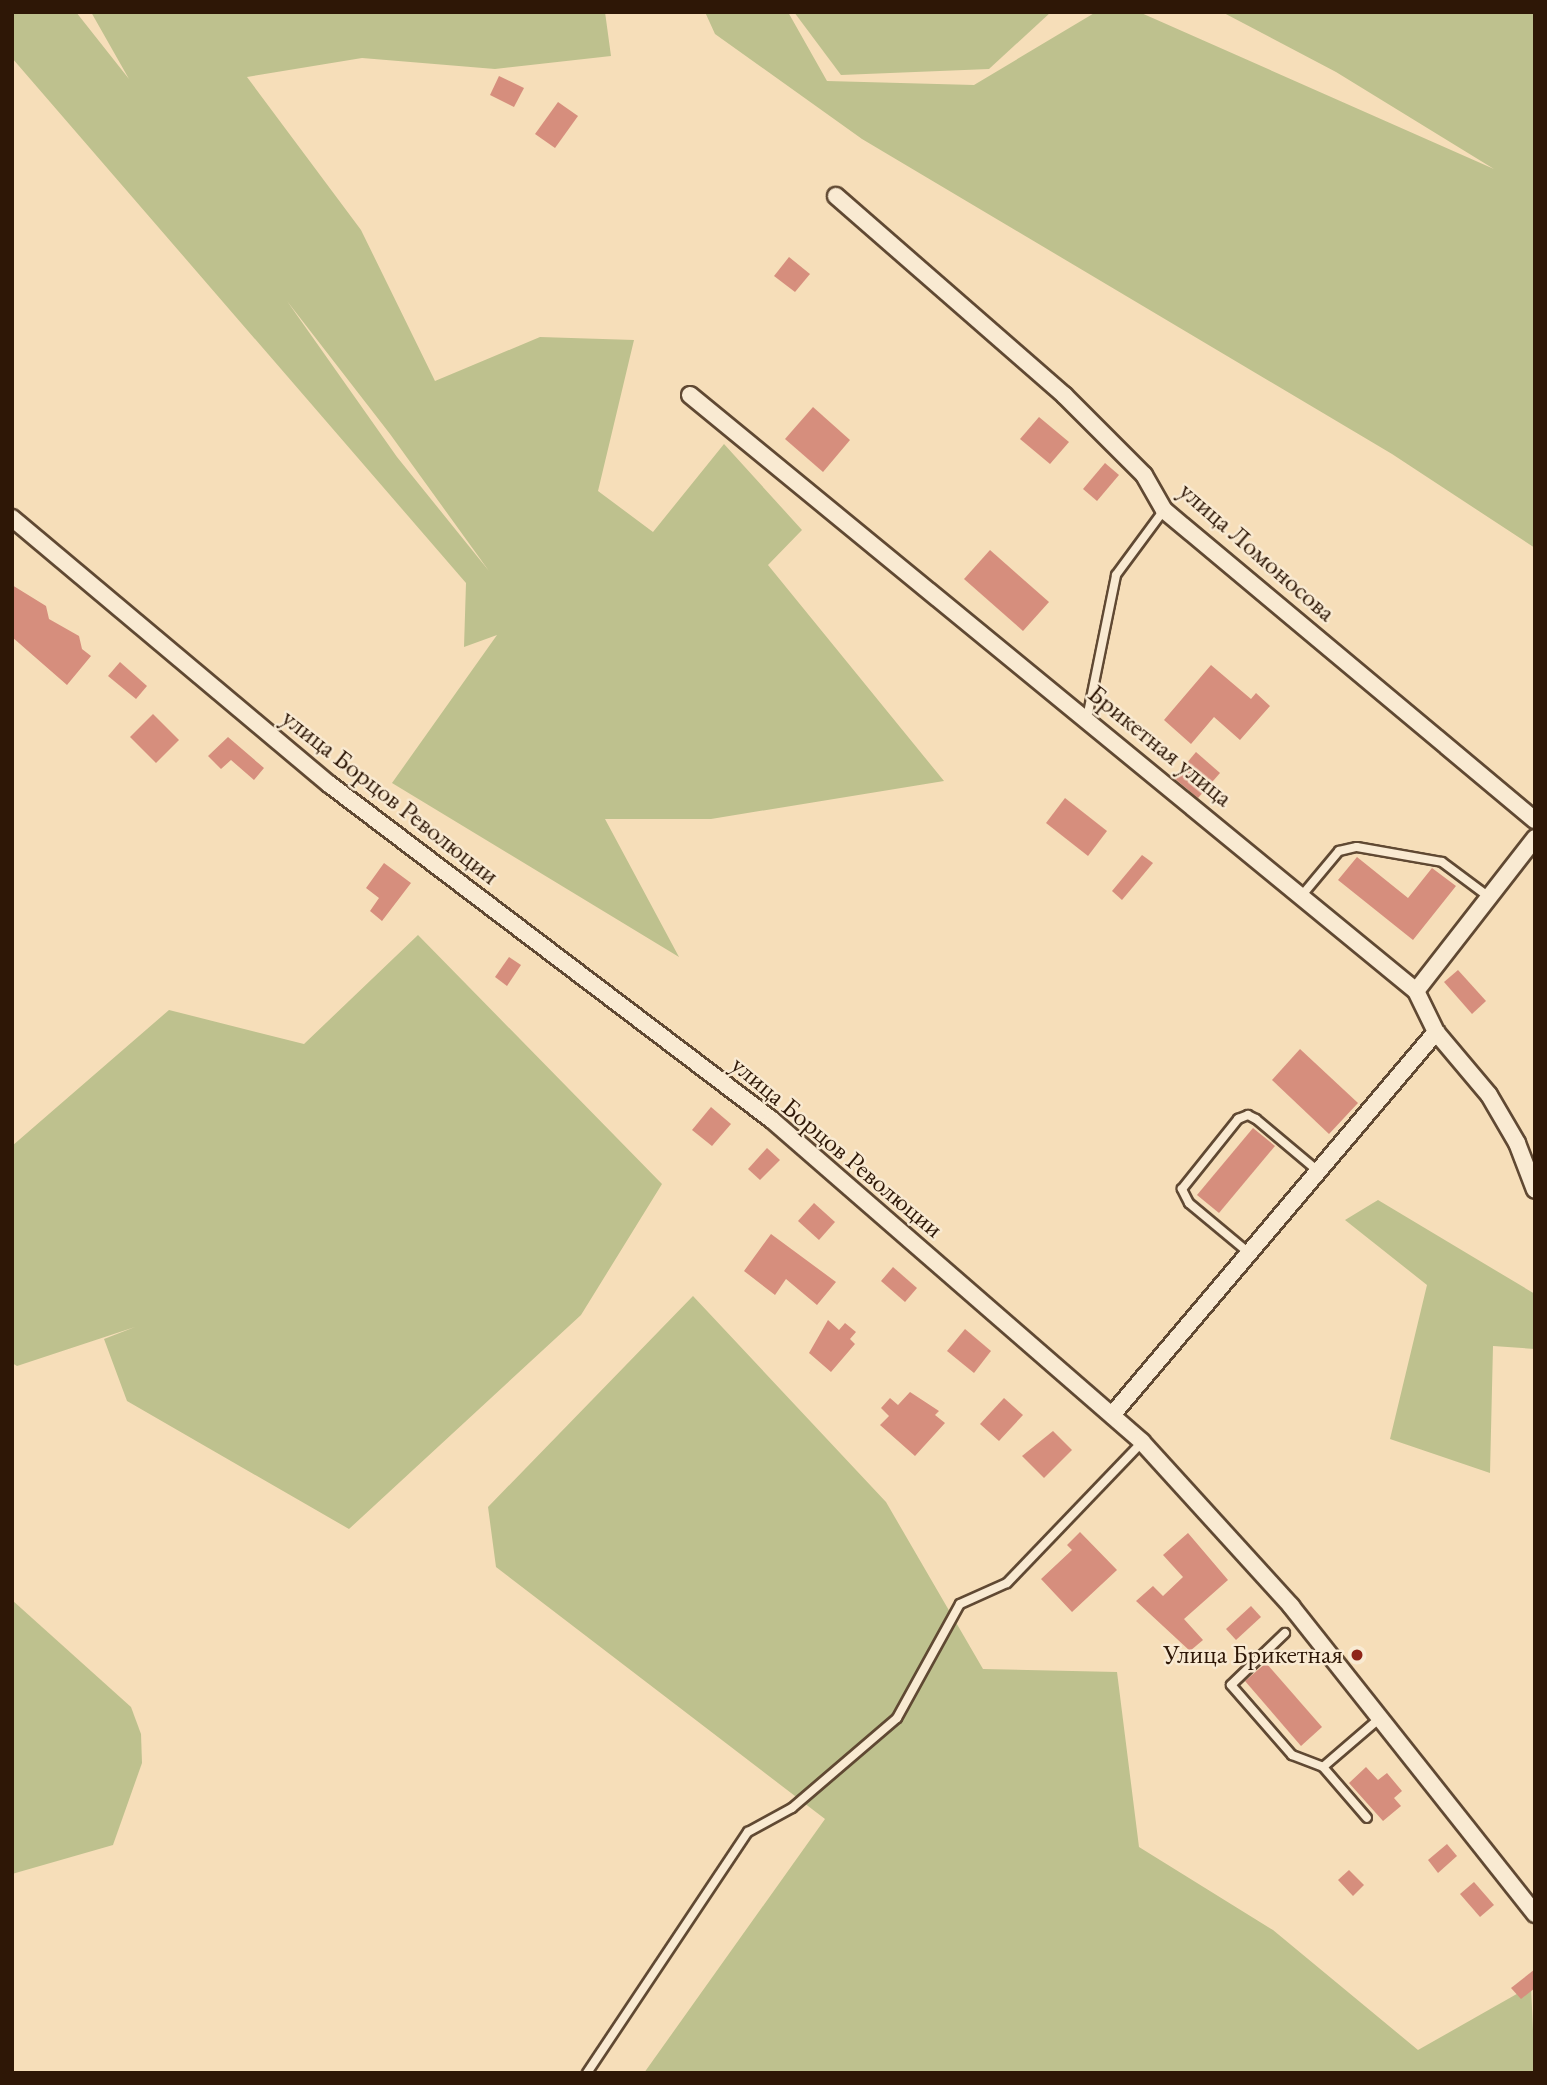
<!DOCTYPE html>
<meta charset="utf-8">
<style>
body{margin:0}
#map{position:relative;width:1547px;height:2085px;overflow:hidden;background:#f6deb9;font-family:"EB Garamond",serif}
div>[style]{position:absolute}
.green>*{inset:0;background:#bec18e}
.building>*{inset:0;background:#d68e7d}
.roads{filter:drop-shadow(2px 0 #604933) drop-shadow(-2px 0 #604933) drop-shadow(0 2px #604933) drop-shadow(0 -2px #604933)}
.service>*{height:8px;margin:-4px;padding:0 4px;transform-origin:4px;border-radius:4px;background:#f9ead2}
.minor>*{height:16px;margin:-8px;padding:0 8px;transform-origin:8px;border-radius:8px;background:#f9ead2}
.dots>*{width:19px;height:19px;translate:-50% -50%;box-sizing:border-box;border:4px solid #f9ead2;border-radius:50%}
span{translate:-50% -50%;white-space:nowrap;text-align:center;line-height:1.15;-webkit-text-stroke:5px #f9ead2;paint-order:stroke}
.street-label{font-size:26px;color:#2e1706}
.poi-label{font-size:26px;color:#2e1706}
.right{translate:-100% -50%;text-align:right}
.frame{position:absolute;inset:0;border:14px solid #2e1706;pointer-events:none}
</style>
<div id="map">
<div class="green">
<i style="clip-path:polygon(evenodd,12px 12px,76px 12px,129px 79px,91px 12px,605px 12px,611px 56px,495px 69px,362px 58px,247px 77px,361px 230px,435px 381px,540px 337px,634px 340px,598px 491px,653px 532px,724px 444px,802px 530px,768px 565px,944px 781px,711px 819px,605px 819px,679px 957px,392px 783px,497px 635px,464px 647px,466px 583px,12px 58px,12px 12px,287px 301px,390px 434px,489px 571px,397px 457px,287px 301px)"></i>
<i style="clip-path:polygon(705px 12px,788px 12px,827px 81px,974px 85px,1096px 12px,1139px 12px,1494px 169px,1336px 72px,1222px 12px,1535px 12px,1535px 548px,1392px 454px,862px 139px,715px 34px)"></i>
<i style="clip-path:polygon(794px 12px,1051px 12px,989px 69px,841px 75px)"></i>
<i style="clip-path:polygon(418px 935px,662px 1184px,581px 1315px,349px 1529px,127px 1401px,104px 1339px,135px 1327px,17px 1366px,12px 1363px,12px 1146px,169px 1010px,304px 1044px)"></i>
<i style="clip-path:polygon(1378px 1200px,1535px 1294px,1535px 1349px,1493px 1346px,1490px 1473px,1390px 1439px,1427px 1285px,1345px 1220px)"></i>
<i style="clip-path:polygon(693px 1296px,886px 1502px,983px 1669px,1117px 1672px,1139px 1847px,1273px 1930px,1418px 2050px,1531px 1986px,1535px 2073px,644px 2073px,825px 1819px,496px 1567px,488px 1507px)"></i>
<i style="clip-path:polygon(12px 1600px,131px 1707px,141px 1734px,142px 1763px,113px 1845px,12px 1874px)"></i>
</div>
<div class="building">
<i style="clip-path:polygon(499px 76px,524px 88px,514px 107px,490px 95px)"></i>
<i style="clip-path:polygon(558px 102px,578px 116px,555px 148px,535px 134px)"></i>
<i style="clip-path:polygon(789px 257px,810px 274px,795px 292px,774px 276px)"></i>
<i style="clip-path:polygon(813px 407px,850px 440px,823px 472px,785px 439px)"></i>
<i style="clip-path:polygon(1039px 417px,1069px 442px,1050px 464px,1020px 439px)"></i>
<i style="clip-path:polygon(1105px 463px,1119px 475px,1097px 501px,1083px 489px)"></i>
<i style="clip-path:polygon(990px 550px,1049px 602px,1023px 631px,964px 579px)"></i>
<i style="clip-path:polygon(12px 585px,46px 606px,49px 619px,79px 636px,82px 649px,91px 656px,67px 685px,12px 637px)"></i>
<i style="clip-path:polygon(120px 662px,147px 686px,136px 699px,108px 676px)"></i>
<i style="clip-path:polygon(1211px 665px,1251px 699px,1256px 693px,1270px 706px,1240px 740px,1214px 717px,1191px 744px,1164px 720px)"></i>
<i style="clip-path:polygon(153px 714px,179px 740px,156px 763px,130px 737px)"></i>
<i style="clip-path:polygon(228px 737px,264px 768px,254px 780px,231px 760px,221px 769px,208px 756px)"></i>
<i style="clip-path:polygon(1196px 752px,1220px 773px,1198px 798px,1174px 778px)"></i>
<i style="clip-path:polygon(1065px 798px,1107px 831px,1088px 856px,1046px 823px)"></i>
<i style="clip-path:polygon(1142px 855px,1153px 863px,1122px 900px,1112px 891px)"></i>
<i style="clip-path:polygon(1357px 857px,1408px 898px,1432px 868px,1456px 886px,1413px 940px,1338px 880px)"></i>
<i style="clip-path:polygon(384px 863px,411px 883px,382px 921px,370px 911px,379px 898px,366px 888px)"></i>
<i style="clip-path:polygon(509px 957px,521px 965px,507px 986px,495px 977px)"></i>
<i style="clip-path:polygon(1458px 970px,1486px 1001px,1472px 1014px,1444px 982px)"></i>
<i style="clip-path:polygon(1300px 1049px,1358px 1103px,1329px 1134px,1272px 1080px)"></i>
<i style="clip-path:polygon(711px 1107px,731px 1124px,712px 1146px,692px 1130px)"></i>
<i style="clip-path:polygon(1253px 1128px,1275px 1146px,1219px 1213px,1197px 1195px)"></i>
<i style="clip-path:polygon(767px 1148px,780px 1160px,760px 1180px,748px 1169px)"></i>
<i style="clip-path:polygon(814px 1203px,835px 1222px,819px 1240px,798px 1221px)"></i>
<i style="clip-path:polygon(771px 1234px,836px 1282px,817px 1305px,786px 1279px,775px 1295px,744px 1271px)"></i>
<i style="clip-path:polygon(893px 1267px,917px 1288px,905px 1302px,881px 1281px)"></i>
<i style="clip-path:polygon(828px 1320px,839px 1330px,845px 1323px,856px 1332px,850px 1339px,855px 1344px,831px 1372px,809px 1353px)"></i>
<i style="clip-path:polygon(965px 1329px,991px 1351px,974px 1373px,947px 1351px)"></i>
<i style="clip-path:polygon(910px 1392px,939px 1411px,935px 1415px,945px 1423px,915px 1456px,880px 1425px,889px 1416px,881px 1408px,890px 1398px,898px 1405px)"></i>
<i style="clip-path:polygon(1004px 1398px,1023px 1415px,999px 1441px,980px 1424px)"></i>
<i style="clip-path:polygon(1053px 1431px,1072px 1450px,1044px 1478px,1022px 1456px)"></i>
<i style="clip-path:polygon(1080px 1532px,1117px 1570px,1072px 1612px,1041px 1579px,1072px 1550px,1067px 1545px)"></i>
<i style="clip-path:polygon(1188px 1533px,1228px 1580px,1184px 1619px,1203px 1640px,1190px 1651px,1136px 1601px,1153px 1586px,1163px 1596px,1183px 1577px,1163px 1555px)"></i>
<i style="clip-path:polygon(1251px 1606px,1261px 1617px,1236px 1640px,1226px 1629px)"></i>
<i style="clip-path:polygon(1266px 1663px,1322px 1727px,1301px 1746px,1245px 1681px)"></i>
<i style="clip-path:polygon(1366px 1767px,1378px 1780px,1387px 1773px,1402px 1791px,1394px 1798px,1401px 1806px,1383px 1821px,1349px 1783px)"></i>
<i style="clip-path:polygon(1447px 1844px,1457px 1856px,1438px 1873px,1428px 1860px)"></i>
<i style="clip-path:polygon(1349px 1870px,1364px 1885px,1353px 1896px,1338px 1880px)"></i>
<i style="clip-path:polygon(1474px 1882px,1494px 1905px,1480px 1917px,1460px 1894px)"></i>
<i style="clip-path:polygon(1535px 1969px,1535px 1988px,1521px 1999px,1511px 1988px)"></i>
</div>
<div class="roads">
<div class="service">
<i style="left:1087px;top:718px;width:146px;rotate:-78.5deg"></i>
<i style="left:1116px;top:575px;width:81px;rotate:-53.6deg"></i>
<i style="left:1303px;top:894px;width:56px;rotate:-50.1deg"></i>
<i style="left:1339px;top:851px;width:18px;rotate:-13deg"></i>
<i style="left:1357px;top:847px;width:86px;rotate:10deg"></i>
<i style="left:1442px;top:862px;width:59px;rotate:36.7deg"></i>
<i style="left:1249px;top:1253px;width:78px;rotate:-140.2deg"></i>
<i style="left:1189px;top:1203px;width:16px;rotate:-117deg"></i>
<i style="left:1182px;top:1189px;width:90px;rotate:-51.3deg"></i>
<i style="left:1238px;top:1119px;width:11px;rotate:-22deg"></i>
<i style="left:1248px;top:1115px;width:9px;rotate:27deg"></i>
<i style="left:1256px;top:1119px;width:81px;rotate:40deg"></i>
<i style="left:1285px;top:1633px;width:75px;rotate:136.1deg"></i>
<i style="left:1231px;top:1685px;width:93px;rotate:48.9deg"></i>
<i style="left:1292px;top:1755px;width:33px;rotate:21deg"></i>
<i style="left:1323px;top:1767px;width:75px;rotate:-40.7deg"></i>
<i style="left:1323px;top:1767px;width:67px;rotate:49.2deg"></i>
<i style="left:587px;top:2073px;width:290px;rotate:-56.3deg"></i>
<i style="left:748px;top:1832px;width:50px;rotate:-28.6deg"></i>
<i style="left:792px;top:1808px;width:138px;rotate:-40.6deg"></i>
<i style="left:897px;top:1718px;width:130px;rotate:-61.1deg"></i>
<i style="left:960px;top:1604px;width:51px;rotate:-24.1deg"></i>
<i style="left:1007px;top:1583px;width:195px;rotate:-46.2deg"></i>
</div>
<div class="minor">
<i style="left:836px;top:196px;width:303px;rotate:41.1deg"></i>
<i style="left:1064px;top:395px;width:113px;rotate:45deg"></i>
<i style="left:1144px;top:475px;width:40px;rotate:60.3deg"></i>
<i style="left:1164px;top:510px;width:483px;rotate:39.9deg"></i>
<i style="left:690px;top:395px;width:939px;rotate:39.38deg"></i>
<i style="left:1416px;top:991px;width:46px;rotate:64deg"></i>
<i style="left:1436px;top:1032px;width:82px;rotate:49.9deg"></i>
<i style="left:1489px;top:1095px;width:56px;rotate:59.7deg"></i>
<i style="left:1517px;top:1143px;width:50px;rotate:69deg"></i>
<i style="left:12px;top:518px;width:414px;rotate:40deg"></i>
<i style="left:329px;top:784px;width:556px;rotate:37.18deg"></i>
<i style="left:772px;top:1120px;width:490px;rotate:41deg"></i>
<i style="left:1142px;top:1442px;width:222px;rotate:47.7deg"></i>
<i style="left:1291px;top:1606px;width:393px;rotate:51.6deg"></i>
<i style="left:1416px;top:991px;width:194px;rotate:-52.1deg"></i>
<i style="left:1112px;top:1415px;width:502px;rotate:-49.77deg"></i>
</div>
</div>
<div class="dots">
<i style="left:1357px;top:1655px;background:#8f2418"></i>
</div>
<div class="street-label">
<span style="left:1257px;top:552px;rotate:41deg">улица Ломоносова</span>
<span style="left:1160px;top:746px;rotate:39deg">Брикетная улица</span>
<span style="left:390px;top:797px;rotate:38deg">улица Борцов Революции</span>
<span style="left:837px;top:1147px;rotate:40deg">улица Борцов Революции</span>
</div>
<div class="poi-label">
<span class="right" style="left:1343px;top:1655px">Улица Брикетная</span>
</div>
<div class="frame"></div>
</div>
